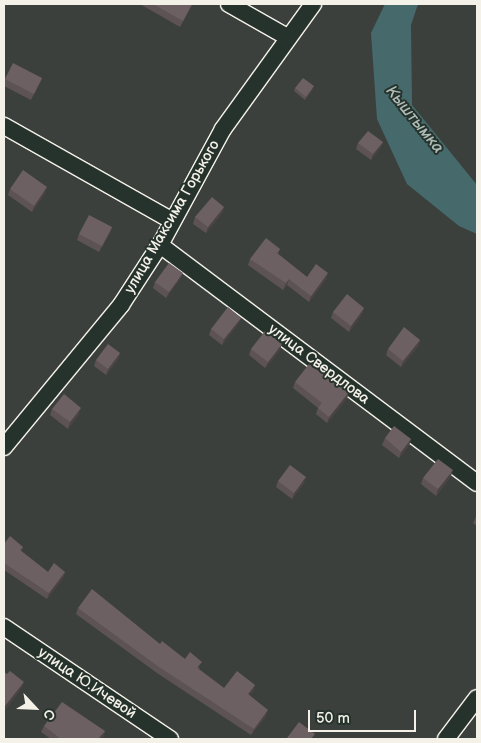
<!DOCTYPE html>
<meta charset="utf-8">
<style>
body{margin:0}
#map{position:relative;width:481px;height:743px;overflow:hidden;background:#3b403d;font-family:"Balsamiq Sans",sans-serif}
div>[style]{position:absolute}
.water>*{inset:0;background:#466a6c}
.roads{filter:drop-shadow(1px 0 #f4f1e8) drop-shadow(-1px 0 #f4f1e8) drop-shadow(0 1px #f4f1e8) drop-shadow(0 -1px #f4f1e8)}
.minor>*{height:16px;margin:-8px;padding:0 8px;transform-origin:8px;border-radius:8px;background:#26332d}
.wall>*{inset:0;background:#5d5355}
.shaded-wall>*{inset:0;background:#4c4345}
.building>*{inset:0;background:#6c6063}
span{translate:-50% -50%;white-space:nowrap;text-align:center;line-height:1.15;-webkit-text-stroke:4px #26332d;paint-order:stroke}
.street-label{font-size:15px;color:#f4f1e8}
.water-label{font-size:16px;color:#aebbb6;font-style:italic}
.frame{position:absolute;inset:0;border:5px solid #f4f1e8;pointer-events:none}
.north{position:absolute;left:10px;top:683px;width:50px;height:50px;-webkit-text-stroke:4px #26332d;paint-order:stroke;rotate:115deg;font-size:14px;font-weight:700;line-height:20px;text-align:center;color:#f4f1e8}
.north::after{content:'';display:block;margin:auto;width:18px;height:22px;background:#f4f1e8;clip-path:polygon(50% 0,100% 100%,50% 72%,0 100%)}
.scale{position:absolute;left:308px;top:710px;width:108px;height:22px;box-sizing:border-box;border:2px solid #f4f1e8;border-top:0;padding-left:6px;font-size:15px;line-height:18px;white-space:nowrap;color:#f4f1e8;-webkit-text-stroke:4px #26332d;paint-order:stroke}
</style>
<div id="map">
<div class="water">
<i style="clip-path:polygon(385px 4px,418px 4px,411px 25px,412px 105px,477px 185px,477px 234px,459px 226px,407px 184px,377px 119px,371px 33px)"></i>
</div>
<div class="roads">
<div class="minor">
<i style="left:229px;top:4px;width:67px;rotate:29.6deg"></i>
<i style="left:4px;top:126px;width:192px;rotate:29.4deg"></i>
<i style="left:160px;top:245px;width:396px;rotate:36.9deg"></i>
<i style="left:4px;top:447px;width:184px;rotate:-50.5deg"></i>
<i style="left:121px;top:305px;width:72px;rotate:-57deg"></i>
<i style="left:160px;top:245px;width:132px;rotate:-61.5deg"></i>
<i style="left:223px;top:129px;width:154px;rotate:-54.2deg"></i>
<i style="left:4px;top:627px;width:200px;rotate:34deg"></i>
<i style="left:446px;top:739px;width:51px;rotate:-52.9deg"></i>
</div>
</div>
<div class="wall">
<i style="clip-path:polygon(140px 4px,193px 4px,180px 27px)"></i>
<i style="clip-path:polygon(42px 78px,31px 100px,4px 86px,5px 79px)"></i>
<i style="clip-path:polygon(295px 88px,313px 89px,305px 100px,294px 91px)"></i>
<i style="clip-path:polygon(383px 142px,380px 148px,371px 160px,356px 149px,358px 143px)"></i>
<i style="clip-path:polygon(10px 189px,45px 193px,32px 212px,8px 195px)"></i>
<i style="clip-path:polygon(224px 207px,222px 213px,206px 233px,193px 224px,195px 217px)"></i>
<i style="clip-path:polygon(112px 227px,110px 233px,99px 252px,77px 240px,79px 234px)"></i>
<i style="clip-path:polygon(280px 249px,278px 254px,307px 277px,326px 279px,309px 302px,287px 285px,283px 290px,248px 265px,250px 259px)"></i>
<i style="clip-path:polygon(180px 279px,166px 298px,153px 288px,155px 282px)"></i>
<i style="clip-path:polygon(364px 308px,362px 314px,349px 332px,331px 318px,333px 312px)"></i>
<i style="clip-path:polygon(241px 318px,238px 324px,222px 345px,209px 335px,211px 329px)"></i>
<i style="clip-path:polygon(420px 340px,418px 346px,401px 367px,386px 355px,388px 349px)"></i>
<i style="clip-path:polygon(251px 349px,280px 350px,265px 368px,249px 355px)"></i>
<i style="clip-path:polygon(120px 353px,118px 359px,106px 375px,94px 366px,96px 360px)"></i>
<i style="clip-path:polygon(295px 382px,349px 392px,347px 398px,327px 423px,316px 414px,318px 408px,293px 388px)"></i>
<i style="clip-path:polygon(52px 409px,79px 414px,68px 429px,50px 415px)"></i>
<i style="clip-path:polygon(385px 438px,411px 439px,409px 445px,399px 458px,382px 445px)"></i>
<i style="clip-path:polygon(451px 476px,436px 496px,421px 484px,423px 478px)"></i>
<i style="clip-path:polygon(278px 481px,304px 483px,292px 499px,276px 487px)"></i>
<i style="clip-path:polygon(477px 515px,477px 526px,473px 523px)"></i>
<i style="clip-path:polygon(4px 544px,23px 547px,21px 551px,48px 572px,65px 572px,63px 578px,47px 599px,4px 570px)"></i>
<i style="clip-path:polygon(78px 608px,160px 644px,200px 668px,199px 669px,224px 688px,255px 685px,253px 691px,249px 695px,266px 716px,251px 735px,157px 673px,76px 614px)"></i>
<i style="clip-path:polygon(44px 726px,105px 731px,103px 737px,101px 739px,51px 739px,41px 732px)"></i>
</div>
<div class="shaded-wall">
<i style="clip-path:polygon(192px 4px,193px 4px,192px 6px,180px 27px,183px 21px)"></i>
<i style="clip-path:polygon(42px 78px,40px 84px,31px 100px)"></i>
<i style="clip-path:polygon(314px 86px,313px 89px,305px 100px,306px 97px)"></i>
<i style="clip-path:polygon(383px 142px,380px 148px,371px 160px,373px 154px)"></i>
<i style="clip-path:polygon(47px 187px,45px 193px,32px 212px,34px 206px)"></i>
<i style="clip-path:polygon(224px 207px,222px 213px,206px 233px,208px 227px)"></i>
<i style="clip-path:polygon(112px 227px,110px 233px,99px 252px,102px 246px)"></i>
<i style="clip-path:polygon(183px 273px,180px 279px,166px 298px,169px 292px)"></i>
<i style="clip-path:polygon(328px 273px,326px 279px,309px 302px,311px 296px)"></i>
<i style="clip-path:polygon(289px 279px,287px 285px,283px 290px,286px 283px)"></i>
<i style="clip-path:polygon(364px 308px,362px 314px,349px 332px,351px 326px)"></i>
<i style="clip-path:polygon(241px 318px,238px 324px,222px 345px,224px 339px)"></i>
<i style="clip-path:polygon(420px 340px,418px 346px,401px 367px,403px 361px)"></i>
<i style="clip-path:polygon(282px 344px,280px 350px,265px 368px,268px 362px)"></i>
<i style="clip-path:polygon(120px 353px,118px 359px,106px 375px,108px 369px)"></i>
<i style="clip-path:polygon(349px 392px,347px 398px,327px 423px,329px 417px)"></i>
<i style="clip-path:polygon(81px 408px,79px 414px,68px 429px,70px 422px)"></i>
<i style="clip-path:polygon(411px 439px,409px 445px,399px 458px,401px 452px)"></i>
<i style="clip-path:polygon(453px 470px,451px 476px,436px 496px,438px 489px)"></i>
<i style="clip-path:polygon(306px 477px,304px 483px,292px 499px,294px 493px)"></i>
<i style="clip-path:polygon(65px 572px,63px 578px,47px 599px,49px 593px)"></i>
<i style="clip-path:polygon(24px 682px,22px 688px,4px 712px,5px 706px)"></i>
<i style="clip-path:polygon(255px 685px,253px 691px,246px 700px,248px 694px)"></i>
<i style="clip-path:polygon(268px 710px,266px 716px,251px 735px,254px 729px)"></i>
<i style="clip-path:polygon(105px 731px,103px 737px,101px 739px,98px 739px)"></i>
</div>
<div class="building">
<i style="clip-path:polygon(153px 4px,192px 4px,183px 21px)"></i>
<i style="clip-path:polygon(13px 63px,42px 78px,34px 94px,5px 79px)"></i>
<i style="clip-path:polygon(303px 78px,314px 86px,306px 97px,295px 88px)"></i>
<i style="clip-path:polygon(368px 131px,383px 142px,373px 154px,358px 143px)"></i>
<i style="clip-path:polygon(23px 170px,47px 187px,34px 206px,10px 189px)"></i>
<i style="clip-path:polygon(212px 197px,224px 207px,208px 227px,195px 217px)"></i>
<i style="clip-path:polygon(89px 215px,112px 227px,102px 246px,79px 234px)"></i>
<i style="clip-path:polygon(266px 238px,280px 249px,277px 253px,307px 277px,316px 264px,328px 273px,311px 296px,289px 279px,286px 283px,250px 259px)"></i>
<i style="clip-path:polygon(169px 263px,183px 273px,169px 292px,155px 282px)"></i>
<i style="clip-path:polygon(347px 294px,364px 308px,351px 326px,333px 312px)"></i>
<i style="clip-path:polygon(228px 307px,241px 318px,224px 339px,211px 329px)"></i>
<i style="clip-path:polygon(404px 327px,420px 340px,403px 361px,388px 349px)"></i>
<i style="clip-path:polygon(265px 331px,282px 344px,268px 362px,251px 349px)"></i>
<i style="clip-path:polygon(108px 344px,120px 353px,108px 369px,96px 360px)"></i>
<i style="clip-path:polygon(309px 364px,349px 392px,329px 417px,318px 408px,322px 403px,295px 382px)"></i>
<i style="clip-path:polygon(64px 394px,81px 408px,70px 422px,52px 409px)"></i>
<i style="clip-path:polygon(394px 426px,411px 439px,401px 452px,385px 438px)"></i>
<i style="clip-path:polygon(438px 459px,453px 470px,438px 489px,423px 478px)"></i>
<i style="clip-path:polygon(290px 465px,306px 477px,294px 493px,278px 481px)"></i>
<i style="clip-path:polygon(10px 536px,23px 547px,20px 550px,48px 572px,54px 563px,65px 572px,49px 593px,4px 563px,4px 544px)"></i>
<i style="clip-path:polygon(92px 589px,160px 644px,162px 641px,185px 659px,190px 652px,202px 662px,197px 668px,224px 688px,237px 671px,255px 685px,248px 694px,268px 710px,254px 729px,159px 667px,78px 608px)"></i>
<i style="clip-path:polygon(10px 671px,24px 682px,5px 706px,4px 705px,4px 672px,7px 674px)"></i>
<i style="clip-path:polygon(62px 702px,105px 731px,98px 739px,61px 739px,44px 726px)"></i>
<i style="clip-path:polygon(299px 722px,315px 734px,311px 739px,289px 739px,287px 738px)"></i>
</div>
<div class="street-label">
<span style="left:172px;top:217px;rotate:-60deg">улица Максима Горького</span>
<span style="left:319px;top:364px;rotate:37deg">улица Свердлова</span>
<span style="left:87px;top:683px;rotate:34deg">улица Ю.Ичевой</span>
</div>
<div class="water-label">
<span style="left:414px;top:120px;rotate:51deg">Кыштымка</span>
</div>
<div class="frame"></div>
<div class="north">С</div>
<div class="scale">50 m</div>
</div>
